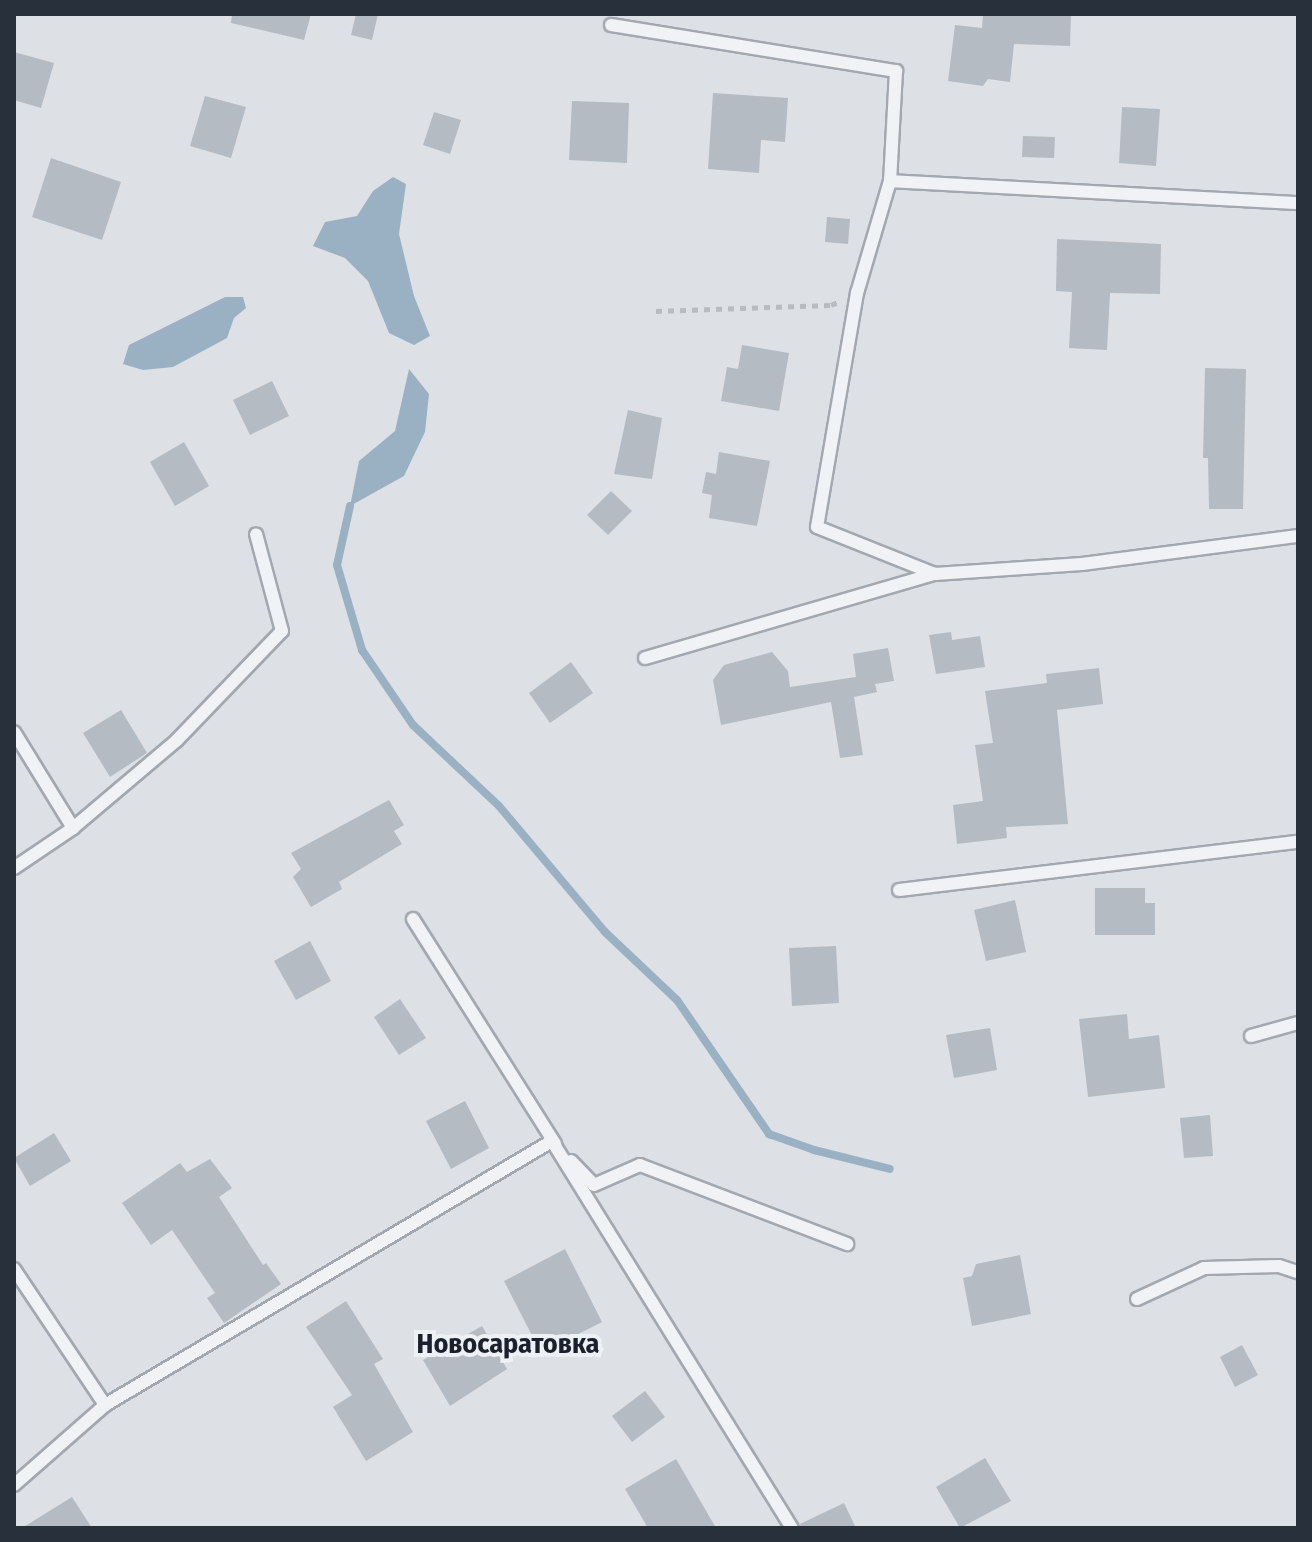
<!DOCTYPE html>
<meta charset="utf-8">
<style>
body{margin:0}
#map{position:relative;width:1312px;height:1542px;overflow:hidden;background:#dde1e6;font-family:"Fira Sans Condensed",sans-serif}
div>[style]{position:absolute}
.water>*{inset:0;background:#9ab1c4}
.stream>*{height:8px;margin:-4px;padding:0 4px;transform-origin:4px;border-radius:4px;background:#9ab1c4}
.building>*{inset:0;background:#b5bbc3}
.path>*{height:5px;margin-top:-2.5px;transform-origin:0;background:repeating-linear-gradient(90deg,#b8bcc1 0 6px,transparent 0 12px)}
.roads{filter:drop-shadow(2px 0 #a3a8b0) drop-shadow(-2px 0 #a3a8b0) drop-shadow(0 2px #a3a8b0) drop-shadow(0 -2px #a3a8b0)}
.service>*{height:12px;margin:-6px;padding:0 6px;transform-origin:6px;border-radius:6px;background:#f0f2f5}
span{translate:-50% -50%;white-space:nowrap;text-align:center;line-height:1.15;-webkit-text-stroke:8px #edf0f4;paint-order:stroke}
.quarter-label{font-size:28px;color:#1a212c;font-weight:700}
.frame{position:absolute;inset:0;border:16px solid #28303c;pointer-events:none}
</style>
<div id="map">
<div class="water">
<i style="clip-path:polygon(393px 177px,406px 184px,399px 234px,414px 296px,430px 336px,414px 345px,389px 333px,368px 281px,345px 258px,313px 246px,325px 222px,357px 216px,373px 191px)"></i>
<i style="clip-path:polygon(225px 297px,243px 297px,246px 308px,234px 318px,227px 338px,173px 367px,143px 370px,123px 364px,129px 345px)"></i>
<i style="clip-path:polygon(409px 369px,429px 394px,425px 432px,404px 476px,350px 506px,359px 461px,395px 431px)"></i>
</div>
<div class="stream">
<i style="left:350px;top:506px;width:60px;rotate:102.4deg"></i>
<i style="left:337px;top:565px;width:89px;rotate:73.6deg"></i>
<i style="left:362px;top:650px;width:91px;rotate:55.8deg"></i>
<i style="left:413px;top:725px;width:118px;rotate:43.3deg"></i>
<i style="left:499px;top:806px;width:165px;rotate:49.9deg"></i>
<i style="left:605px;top:932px;width:99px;rotate:43.4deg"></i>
<i style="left:677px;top:1000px;width:163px;rotate:55.5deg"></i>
<i style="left:769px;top:1134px;width:48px;rotate:19.6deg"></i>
<i style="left:814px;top:1150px;width:78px;rotate:14deg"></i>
</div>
<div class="building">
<i style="clip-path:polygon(232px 14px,311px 14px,304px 40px,231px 23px)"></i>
<i style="clip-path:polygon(356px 14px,378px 14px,372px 40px,351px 35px)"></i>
<i style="clip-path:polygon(983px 14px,1071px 14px,1070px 46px,1014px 44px,1010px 82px,988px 79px,983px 86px,948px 81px,955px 25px,982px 28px)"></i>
<i style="clip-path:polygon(14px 52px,54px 63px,41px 108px,14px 100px)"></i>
<i style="clip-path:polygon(713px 93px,788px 98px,785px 142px,761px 140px,759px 173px,708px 169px)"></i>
<i style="clip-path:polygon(205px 96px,246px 107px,231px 158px,190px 146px)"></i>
<i style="clip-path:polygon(572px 101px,629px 103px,627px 163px,569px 160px)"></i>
<i style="clip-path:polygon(1122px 107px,1160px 109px,1156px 166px,1119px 163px)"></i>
<i style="clip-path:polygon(434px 112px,461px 120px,450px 154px,423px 145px)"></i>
<i style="clip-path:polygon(1023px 136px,1055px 137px,1054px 158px,1022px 157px)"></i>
<i style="clip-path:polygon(51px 158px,121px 182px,102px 240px,32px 217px)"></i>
<i style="clip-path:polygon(827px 217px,850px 219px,848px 244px,825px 242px)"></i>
<i style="clip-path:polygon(1057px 239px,1161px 244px,1160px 294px,1110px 293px,1107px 350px,1069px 348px,1072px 292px,1056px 291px)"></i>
<i style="clip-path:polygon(742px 345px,789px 353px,779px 411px,721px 401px,727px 367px,738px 369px)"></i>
<i style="clip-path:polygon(1205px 368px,1246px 369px,1243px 509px,1209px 509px,1208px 458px,1203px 458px)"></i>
<i style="clip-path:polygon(272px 381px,289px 416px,250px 435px,233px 400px)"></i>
<i style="clip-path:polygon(628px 410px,662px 418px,652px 479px,614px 474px)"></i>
<i style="clip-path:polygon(184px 442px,209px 486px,175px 506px,150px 462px)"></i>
<i style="clip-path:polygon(719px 452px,770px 461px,757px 526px,709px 518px,712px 495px,702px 493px,706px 472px,716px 474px)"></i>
<i style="clip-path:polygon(611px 491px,632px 511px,608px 535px,587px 515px)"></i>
<i style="clip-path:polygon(951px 632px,952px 640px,980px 636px,985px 667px,936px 674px,929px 635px)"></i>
<i style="clip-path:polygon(888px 648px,894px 681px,875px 684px,877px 692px,854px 697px,863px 755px,840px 758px,831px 702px,721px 725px,713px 680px,724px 665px,772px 652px,788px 671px,790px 687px,856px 677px,853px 654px)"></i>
<i style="clip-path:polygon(571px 662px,593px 693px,550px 723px,529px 693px)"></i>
<i style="clip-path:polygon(1099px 668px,1103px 704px,1057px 710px,1068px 824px,1006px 827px,1007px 838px,957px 844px,953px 805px,983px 801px,975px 745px,993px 743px,985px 691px,1047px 683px,1046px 674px)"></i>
<i style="clip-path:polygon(121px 710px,147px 753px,110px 777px,83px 733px)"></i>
<i style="clip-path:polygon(389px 800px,404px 825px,394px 831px,402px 844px,339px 882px,342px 889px,311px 907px,293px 877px,301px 869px,291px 853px)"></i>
<i style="clip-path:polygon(1095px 888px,1145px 888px,1145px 903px,1155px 903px,1155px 935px,1095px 935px)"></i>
<i style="clip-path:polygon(1015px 900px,1026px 952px,986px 961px,974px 910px)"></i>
<i style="clip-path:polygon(310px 941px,331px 981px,296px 1000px,274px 961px)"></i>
<i style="clip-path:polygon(836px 946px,839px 1003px,792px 1006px,789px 948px)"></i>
<i style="clip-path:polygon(400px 999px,426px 1038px,399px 1055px,374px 1017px)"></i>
<i style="clip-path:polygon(1127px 1014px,1129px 1039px,1159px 1035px,1165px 1088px,1088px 1097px,1079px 1019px)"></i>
<i style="clip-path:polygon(990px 1028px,997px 1070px,954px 1078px,946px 1035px)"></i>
<i style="clip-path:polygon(465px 1101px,489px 1148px,451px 1169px,426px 1121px)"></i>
<i style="clip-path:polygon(1210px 1115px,1213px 1156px,1184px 1158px,1180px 1118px)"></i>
<i style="clip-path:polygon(54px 1133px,71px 1161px,30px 1186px,14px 1158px)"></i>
<i style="clip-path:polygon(210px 1159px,232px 1188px,219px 1197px,263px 1265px,266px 1263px,281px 1284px,224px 1323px,207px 1298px,215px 1293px,172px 1230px,151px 1245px,122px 1203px,180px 1163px,187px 1172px)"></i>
<i style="clip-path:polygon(565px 1249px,602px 1322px,541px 1353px,504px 1281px)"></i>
<i style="clip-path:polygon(1020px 1255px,1031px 1314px,972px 1326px,963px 1278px,972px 1276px,976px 1264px)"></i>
<i style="clip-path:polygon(346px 1301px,383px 1359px,374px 1364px,413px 1432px,366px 1461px,333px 1407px,352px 1395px,306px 1327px)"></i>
<i style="clip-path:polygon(482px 1326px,507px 1369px,450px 1406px,423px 1360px)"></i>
<i style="clip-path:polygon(1242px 1345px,1258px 1375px,1235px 1387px,1220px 1357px)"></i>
<i style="clip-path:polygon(645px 1391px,665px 1417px,632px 1442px,612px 1416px)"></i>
<i style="clip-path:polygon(985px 1458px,1011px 1501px,960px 1528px,936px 1487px)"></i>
<i style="clip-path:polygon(676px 1459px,716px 1528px,648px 1528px,625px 1489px)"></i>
<i style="clip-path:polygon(72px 1497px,92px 1528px,22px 1528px)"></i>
<i style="clip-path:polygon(844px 1503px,856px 1528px,801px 1528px,800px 1524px)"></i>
</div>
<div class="path">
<i style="left:656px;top:311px;width:175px;rotate:-2deg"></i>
<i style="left:831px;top:305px;width:8px;rotate:-23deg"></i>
</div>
<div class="roads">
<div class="service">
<i style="left:611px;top:25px;width:289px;rotate:9.2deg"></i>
<i style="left:896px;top:71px;width:110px;rotate:93.1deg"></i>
<i style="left:890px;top:181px;width:409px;rotate:3.1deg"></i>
<i style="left:890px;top:181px;width:117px;rotate:106.4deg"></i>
<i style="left:857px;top:293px;width:237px;rotate:99.7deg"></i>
<i style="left:817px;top:527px;width:127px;rotate:21.7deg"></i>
<i style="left:935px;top:574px;width:147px;rotate:-3.9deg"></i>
<i style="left:1082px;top:564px;width:218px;rotate:-7.4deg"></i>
<i style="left:645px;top:658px;width:302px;rotate:-16.2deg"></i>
<i style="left:14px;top:732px;width:113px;rotate:58.4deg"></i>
<i style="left:14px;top:868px;width:71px;rotate:-34.1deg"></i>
<i style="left:73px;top:828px;width:136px;rotate:-40.2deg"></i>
<i style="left:177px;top:740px;width:151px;rotate:-46.1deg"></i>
<i style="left:282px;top:631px;width:100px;rotate:-105deg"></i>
<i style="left:899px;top:890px;width:402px;rotate:-6.9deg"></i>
<i style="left:413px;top:919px;width:266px;rotate:57.7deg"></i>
<i style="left:1251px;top:1036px;width:49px;rotate:-15.5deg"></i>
<i style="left:571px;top:1161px;width:33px;rotate:46deg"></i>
<i style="left:594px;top:1185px;width:50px;rotate:-23.5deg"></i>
<i style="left:640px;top:1165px;width:222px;rotate:20.9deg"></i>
<i style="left:14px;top:1269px;width:164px;rotate:56.2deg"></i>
<i style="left:1137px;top:1299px;width:74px;rotate:-24.8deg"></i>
<i style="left:1204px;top:1268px;width:75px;rotate:-1.5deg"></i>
<i style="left:1279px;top:1266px;width:20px;rotate:18deg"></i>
<i style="left:14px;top:1485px;width:121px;rotate:-41.3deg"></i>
<i style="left:105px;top:1405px;width:519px;rotate:-30.57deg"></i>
<i style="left:552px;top:1141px;width:455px;rotate:58.2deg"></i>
</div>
</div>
<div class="quarter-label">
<span style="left:508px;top:1344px">Новосаратовка</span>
</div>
<div class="frame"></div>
</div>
